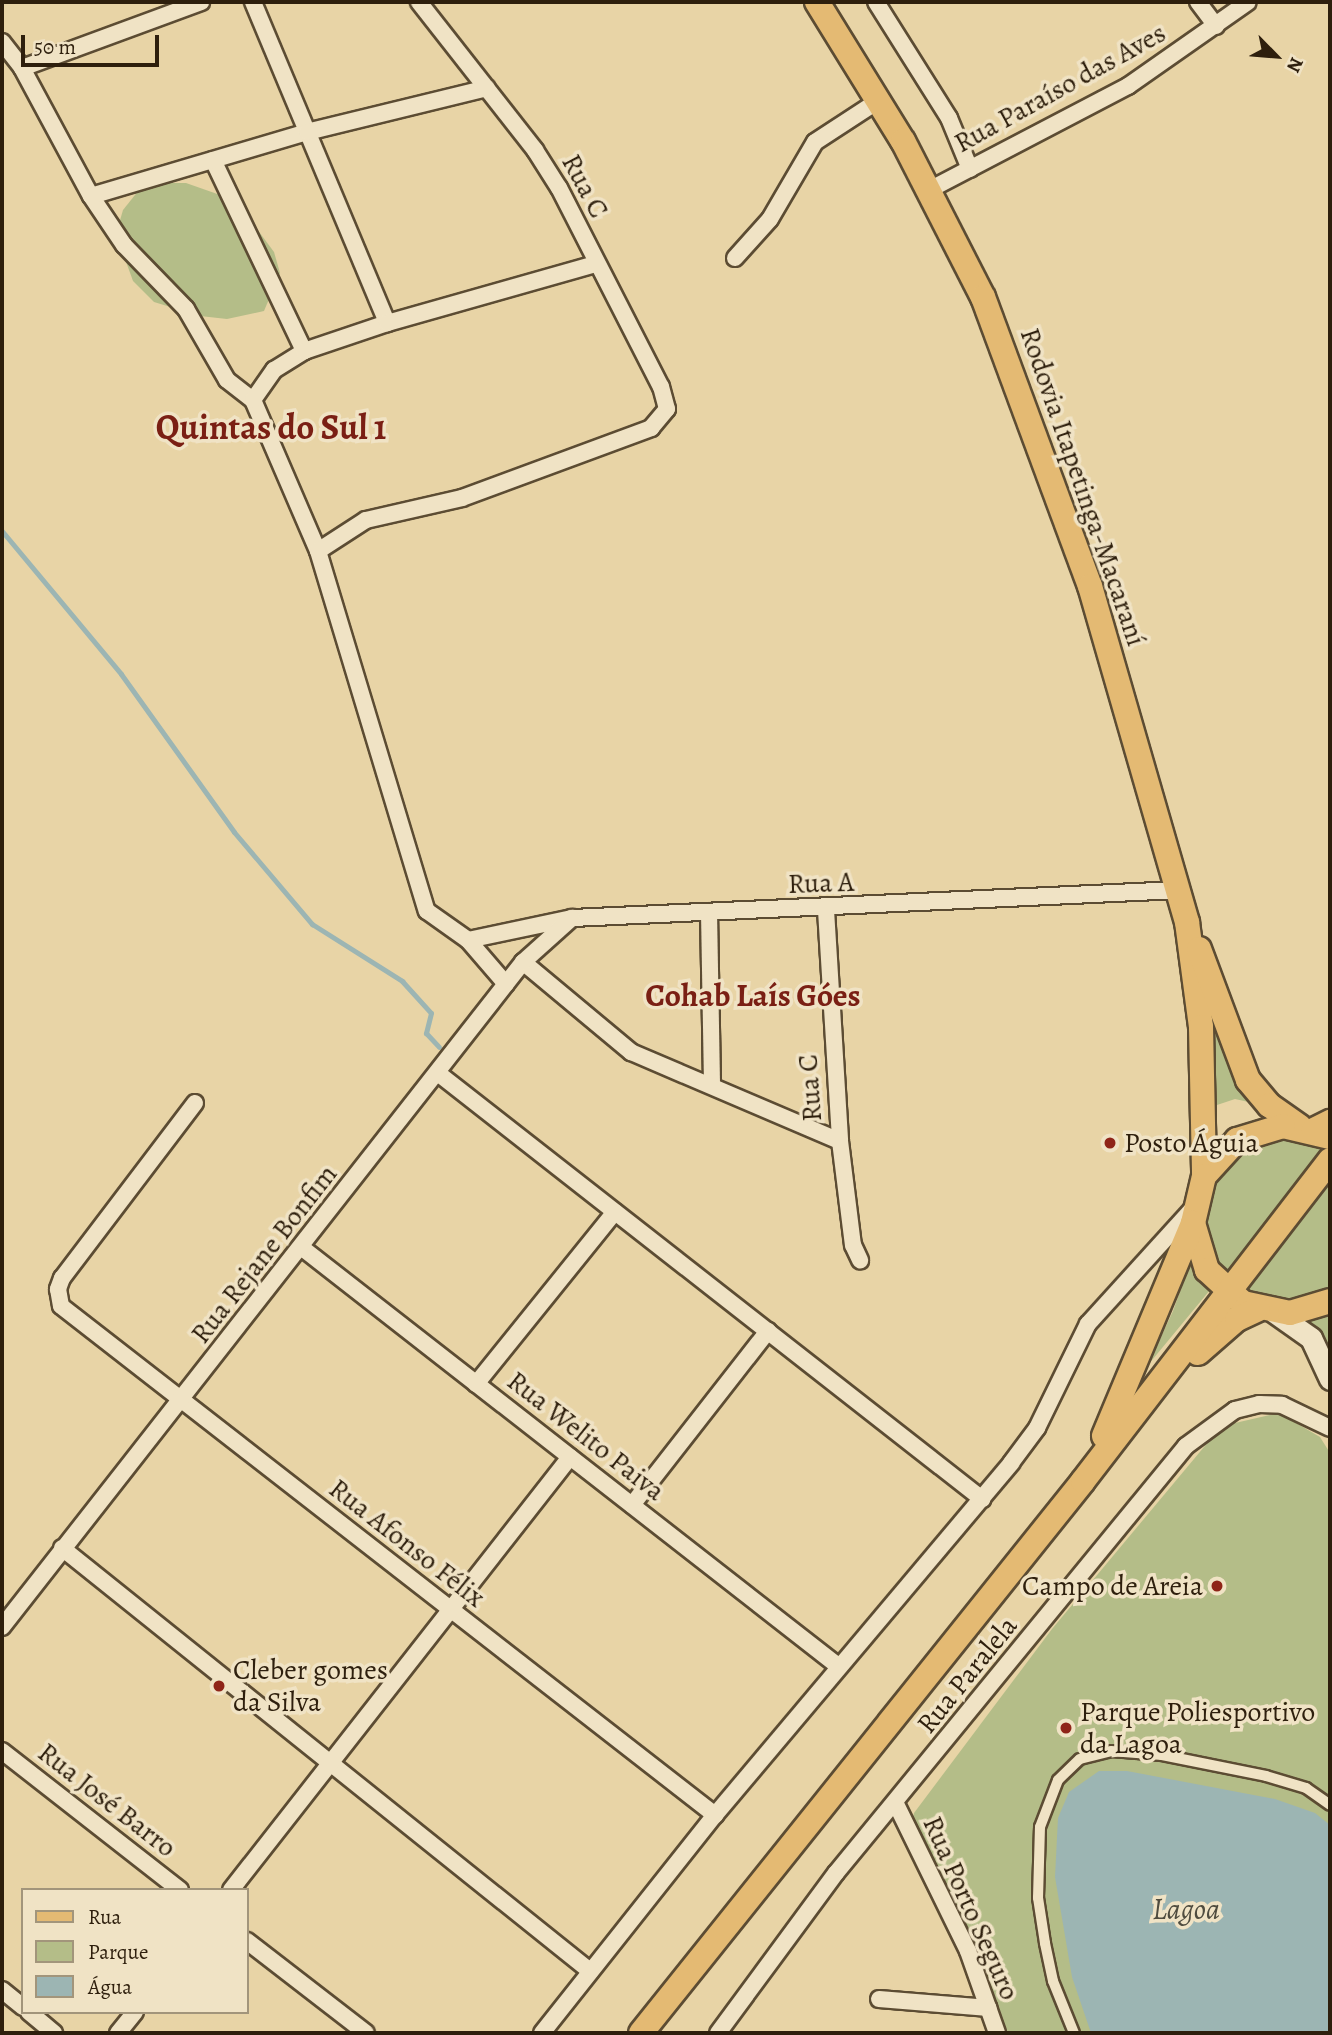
<!DOCTYPE html>
<meta charset="utf-8">
<style>
body{margin:0}
#map{position:relative;width:1332px;height:2035px;overflow:hidden;background:#e8d4a6;font-family:Alegreya,serif}
div>[style]{position:absolute}
.green>*{inset:0;background:#b4bd88}
.water>*{inset:0;background:#9cb5b3}
.stream>*{height:5px;margin:-2.5px;padding:0 2.5px;transform-origin:2.5px;border-radius:2.5px;background:#9cb5b3}
.roads{filter:drop-shadow(2px 0 #5c4c33) drop-shadow(-2px 0 #5c4c33) drop-shadow(0 2px #5c4c33) drop-shadow(0 -2px #5c4c33)}
.pedestrian>*{height:10px;margin:-5px;padding:0 5px;transform-origin:5px;border-radius:5px;background:#f0e3c5}
.minor>*{height:16px;margin:-8px;padding:0 8px;transform-origin:8px;border-radius:8px;background:#f0e3c5}
.secondary>*{height:21px;margin:-10.5px;padding:0 10.5px;transform-origin:10.5px;border-radius:10.5px;background:#f0e3c5}
.primary>*{height:24px;margin:-12px;padding:0 12px;transform-origin:12px;border-radius:12px;background:#e4ba73}
.trunk>*{height:24px;margin:-12px;padding:0 12px;transform-origin:12px;border-radius:12px;background:#e4ba73}
.dots>*{width:19px;height:19px;translate:-50% -50%;box-sizing:border-box;border:4px solid #f0e3c5;border-radius:50%}
span{translate:-50% -50%;white-space:nowrap;text-align:center;line-height:1.15;-webkit-text-stroke:7px #f0e3c5;paint-order:stroke}
.street-label{font-size:28px;color:#2e1f0d}
.poi-label{font-size:28px;color:#2e1f0d}
.left{translate:0 -50%;text-align:left}
.right{translate:-100% -50%;text-align:right}
.water-label{font-size:30px;color:#4f4c3f;font-style:italic}
.quarter-label{font-size:32px;color:#7a1f14;font-weight:700}
.district-label{font-size:35px;color:#7a1f14;font-weight:700}
.frame{position:absolute;inset:0;border:4px solid #2e1f0d;pointer-events:none}
.legend{position:absolute;left:21px;top:1888px;width:228px;height:126px;box-sizing:border-box;background:#f0e3c5;border:2px solid #a2957b;margin:0;padding:9px 12px;list-style:none;font-size:21px;color:#2e1f0d}
.legend li{display:flex;align-items:center;gap:14px;height:35px}
.legend b{width:35px;border:2px solid #a2957b}
.north{position:absolute;left:1241px;top:21px;width:70px;height:70px;-webkit-text-stroke:5px #f0e3c5;paint-order:stroke;rotate:115deg;font-size:19px;font-weight:700;line-height:28px;text-align:center;color:#2e1f0d}
.north::after{content:'';display:block;margin:auto;width:24px;height:32px;background:#2e1f0d;clip-path:polygon(50% 0,100% 100%,50% 72%,0 100%)}
.scale{position:absolute;left:21px;top:35px;width:138px;height:32px;box-sizing:border-box;border:4px solid #2e1f0d;border-top:0;padding-left:9px;font-size:21px;line-height:24px;white-space:nowrap;color:#2e1f0d;-webkit-text-stroke:5px #f0e3c5;paint-order:stroke}
</style>
<div id="map">
<div class="green">
<i style="clip-path:polygon(157px 183px,186px 183px,223px 196px,251px 221px,274px 252px,280px 273px,264px 311px,227px 319px,200px 316px,154px 302px,133px 281px,116px 234px,123px 210px,139px 190px)"></i>
<i style="clip-path:polygon(1208px 990px,1253px 1103px,1235px 1099px,1208px 1108px)"></i>
<i style="clip-path:polygon(1270px 1137px,1328px 1143px,1223px 1277px,1204px 1238px,1207px 1196px,1233px 1156px)"></i>
<i style="clip-path:polygon(1330px 1182px,1330px 1288px,1290px 1302px,1261px 1298px,1247px 1291px)"></i>
<i style="clip-path:polygon(1193px 1255px,1210px 1290px,1148px 1365px,1173px 1311px)"></i>
<i style="clip-path:polygon(1330px 1306px,1330px 1354px,1312px 1327px,1292px 1318px)"></i>
<i style="clip-path:polygon(1279px 1413px,1320px 1437px,1330px 1453px,1330px 2033px,1007px 2033px,908px 1836px,914px 1813px,1052px 1629px,1214px 1435px,1235px 1423px)"></i>
</div>
<div class="water">
<i style="clip-path:polygon(1099px 1771px,1127px 1771px,1275px 1799px,1315px 1813px,1330px 1825px,1330px 2033px,1091px 2033px,1072px 1977px,1055px 1877px,1058px 1818px,1069px 1792px)"></i>
</div>
<div class="stream">
<i style="left:2px;top:531px;width:186px;rotate:50.2deg"></i>
<i style="left:121px;top:674px;width:194px;rotate:54.4deg"></i>
<i style="left:234px;top:832px;width:121px;rotate:49.7deg"></i>
<i style="left:312px;top:924px;width:107px;rotate:32.3deg"></i>
<i style="left:402px;top:981px;width:43px;rotate:47.8deg"></i>
<i style="left:431px;top:1013px;width:21px;rotate:104deg"></i>
<i style="left:426px;top:1033px;width:19px;rotate:47deg"></i>
</div>
<div class="roads">
<div class="pedestrian">
<i style="left:1074px;top:2033px;width:56px;rotate:-112deg"></i>
<i style="left:1053px;top:1981px;width:39px;rotate:-102deg"></i>
<i style="left:1045px;top:1943px;width:46px;rotate:-98.8deg"></i>
<i style="left:1038px;top:1898px;width:71px;rotate:-88.4deg"></i>
<i style="left:1040px;top:1827px;width:50px;rotate:-69deg"></i>
<i style="left:1058px;top:1780px;width:30px;rotate:-44deg"></i>
<i style="left:1080px;top:1759px;width:32px;rotate:-14deg"></i>
<i style="left:1111px;top:1751px;width:51px;rotate:4.5deg"></i>
<i style="left:1162px;top:1755px;width:106px;rotate:11.4deg"></i>
<i style="left:1266px;top:1776px;width:42px;rotate:16.7deg"></i>
<i style="left:1306px;top:1788px;width:29px;rotate:35deg"></i>
</div>
<div class="minor">
<i style="left:253px;top:2px;width:348px;rotate:67.3deg"></i>
<i style="left:876px;top:2px;width:137px;rotate:57.8deg"></i>
<i style="left:949px;top:118px;width:55px;rotate:67.6deg"></i>
<i style="left:1198px;top:2px;width:30px;rotate:53deg"></i>
<i style="left:2px;top:42px;width:33px;rotate:52deg"></i>
<i style="left:22px;top:68px;width:145px;rotate:61.7deg"></i>
<i style="left:91px;top:196px;width:59px;rotate:56deg"></i>
<i style="left:124px;top:245px;width:89px;rotate:45.9deg"></i>
<i style="left:186px;top:309px;width:82px;rotate:60deg"></i>
<i style="left:227px;top:380px;width:33px;rotate:38deg"></i>
<i style="left:253px;top:400px;width:164px;rotate:66.7deg"></i>
<i style="left:318px;top:551px;width:376px;rotate:73.2deg"></i>
<i style="left:427px;top:911px;width:50px;rotate:35.3deg"></i>
<i style="left:468px;top:940px;width:58px;rotate:49.2deg"></i>
<i style="left:22px;top:68px;width:191px;rotate:-20.2deg"></i>
<i style="left:213px;top:160px;width:212px;rotate:64.5deg"></i>
<i style="left:929px;top:190px;width:225px;rotate:-27.6deg"></i>
<i style="left:1128px;top:86px;width:146px;rotate:-35deg"></i>
<i style="left:91px;top:196px;width:225px;rotate:-16.5deg"></i>
<i style="left:307px;top:132px;width:185px;rotate:-13.7deg"></i>
<i style="left:735px;top:258px;width:52px;rotate:-48.1deg"></i>
<i style="left:770px;top:219px;width:89px;rotate:-59.7deg"></i>
<i style="left:815px;top:142px;width:75px;rotate:-33.1deg"></i>
<i style="left:253px;top:400px;width:37px;rotate:-55deg"></i>
<i style="left:274px;top:370px;width:36px;rotate:-32deg"></i>
<i style="left:304px;top:351px;width:88px;rotate:-18.6deg"></i>
<i style="left:387px;top:323px;width:216px;rotate:-15.8deg"></i>
<i style="left:318px;top:551px;width:57px;rotate:-32.9deg"></i>
<i style="left:366px;top:520px;width:98px;rotate:-12.9deg"></i>
<i style="left:462px;top:498px;width:202px;rotate:-20.3deg"></i>
<i style="left:651px;top:428px;width:25px;rotate:-50deg"></i>
<i style="left:667px;top:409px;width:23px;rotate:-105deg"></i>
<i style="left:661px;top:387px;width:224px;rotate:-117.1deg"></i>
<i style="left:559px;top:188px;width:45px;rotate:-122.3deg"></i>
<i style="left:535px;top:150px;width:188px;rotate:-128.1deg"></i>
<i style="left:826px;top:910px;width:231px;rotate:86.5deg"></i>
<i style="left:840px;top:1141px;width:105px;rotate:82.9deg"></i>
<i style="left:853px;top:1245px;width:17px;rotate:65deg"></i>
<i style="left:709px;top:912px;width:173px;rotate:89deg"></i>
<i style="left:468px;top:940px;width:106px;rotate:-11.9deg"></i>
<i style="left:572px;top:918px;width:608px;rotate:-2.64deg"></i>
<i style="left:523px;top:962px;width:141px;rotate:39.8deg"></i>
<i style="left:631px;top:1052px;width:227px;rotate:23.1deg"></i>
<i style="left:439px;top:1074px;width:690px;rotate:38.05deg"></i>
<i style="left:195px;top:1103px;width:220px;rotate:127.2deg"></i>
<i style="left:62px;top:1278px;width:12px;rotate:110deg"></i>
<i style="left:58px;top:1289px;width:17px;rotate:80deg"></i>
<i style="left:61px;top:1306px;width:829px;rotate:37.89deg"></i>
<i style="left:301px;top:1247px;width:681px;rotate:37.96deg"></i>
<i style="left:476px;top:1384px;width:221px;rotate:-51.1deg"></i>
<i style="left:632px;top:1505px;width:221px;rotate:-52deg"></i>
<i style="left:62px;top:1548px;width:677px;rotate:38.7deg"></i>
<i style="left:2px;top:1627px;width:845px;rotate:-51.92deg"></i>
<i style="left:523px;top:962px;width:66px;rotate:-41.9deg"></i>
<i style="left:2px;top:1751px;width:226px;rotate:38deg"></i>
<i style="left:896px;top:1804px;width:164px;rotate:63.9deg"></i>
<i style="left:968px;top:1951px;width:87px;rotate:70.5deg"></i>
<i style="left:231px;top:1890px;width:550px;rotate:-51.94deg"></i>
<i style="left:247px;top:1941px;width:150px;rotate:37.7deg"></i>
<i style="left:2px;top:1990px;width:27px;rotate:39deg"></i>
<i style="left:879px;top:1999px;width:110px;rotate:4.7deg"></i>
<i style="left:29px;top:2012px;width:33px;rotate:40deg"></i>
<i style="left:118px;top:2033px;width:27px;rotate:-51deg"></i>
<i style="left:542px;top:2033px;width:278px;rotate:-51.6deg"></i>
<i style="left:715px;top:1815px;width:460px;rotate:-49.9deg"></i>
<i style="left:1011px;top:1463px;width:44px;rotate:-53.4deg"></i>
<i style="left:1037px;top:1428px;width:116px;rotate:-63.9deg"></i>
<i style="left:1088px;top:1324px;width:158px;rotate:-47.8deg"></i>
<i style="left:718px;top:2033px;width:199px;rotate:-53.6deg"></i>
<i style="left:836px;top:1873px;width:552px;rotate:-50.66deg"></i>
<i style="left:1186px;top:1446px;width:61px;rotate:-36.3deg"></i>
<i style="left:1235px;top:1410px;width:25px;rotate:-14deg"></i>
<i style="left:1259px;top:1404px;width:23px;rotate:2deg"></i>
<i style="left:1282px;top:1405px;width:53px;rotate:25.6deg"></i>
</div>
<div class="secondary">
<i style="left:1274px;top:1312px;width:45px;rotate:35.1deg"></i>
<i style="left:1311px;top:1338px;width:45px;rotate:65.1deg"></i>
</div>
<div class="primary">
<i style="left:817px;top:2px;width:163px;rotate:58.3deg"></i>
<i style="left:903px;top:141px;width:175px;rotate:62.9deg"></i>
<i style="left:983px;top:297px;width:308px;rotate:69.7deg"></i>
<i style="left:1090px;top:586px;width:350px;rotate:73.9deg"></i>
<i style="left:1187px;top:922px;width:106px;rotate:82.4deg"></i>
<i style="left:1201px;top:1027px;width:149px;rotate:88.8deg"></i>
<i style="left:1199px;top:949px;width:140px;rotate:69.5deg"></i>
<i style="left:1248px;top:1080px;width:33px;rotate:50deg"></i>
<i style="left:1269px;top:1105px;width:37px;rotate:35deg"></i>
<i style="left:1330px;top:1137px;width:48px;rotate:-166.8deg"></i>
<i style="left:1283px;top:1126px;width:48px;rotate:163.1deg"></i>
<i style="left:1237px;top:1140px;width:49px;rotate:132.5deg"></i>
<i style="left:1204px;top:1176px;width:48px;rotate:103.2deg"></i>
<i style="left:1193px;top:1223px;width:49px;rotate:73.4deg"></i>
<i style="left:1207px;top:1270px;width:49px;rotate:42.5deg"></i>
<i style="left:1243px;top:1303px;width:48px;rotate:12deg"></i>
<i style="left:1290px;top:1313px;width:42px;rotate:-16.7deg"></i>
</div>
<div class="trunk">
<i style="left:1314px;top:1130px;width:18px;rotate:-27deg"></i>
<i style="left:1198px;top:1353px;width:52px;rotate:-41.1deg"></i>
<i style="left:1237px;top:1319px;width:23px;rotate:-25deg"></i>
<i style="left:1104px;top:1436px;width:231px;rotate:-67.3deg"></i>
<i style="left:641px;top:2033px;width:707px;rotate:-51.31deg"></i>
<i style="left:1083px;top:1481px;width:405px;rotate:-52.4deg"></i>
</div>
</div>
<div class="dots">
<i style="left:1110px;top:1143px;background:#8f2418"></i>
<i style="left:1217px;top:1586px;background:#8f2418"></i>
<i style="left:219px;top:1686px;background:#8f2418"></i>
<i style="left:1066px;top:1728px;background:#8f2418"></i>
</div>
<div class="street-label">
<span style="left:1060px;top:88px;rotate:-29deg">Rua Paraíso das Aves</span>
<span style="left:585px;top:186px;rotate:62deg">Rua C</span>
<span style="left:1083px;top:487px;rotate:71deg">Rodovia Itapetinga-Macaraní</span>
<span style="left:821px;top:883px;rotate:-2deg">Rua A</span>
<span style="left:810px;top:1088px;rotate:-94deg">Rua C</span>
<span style="left:264px;top:1254px;rotate:-52deg">Rua Rejane Bonfim</span>
<span style="left:586px;top:1436px;rotate:38deg">Rua Welito Paiva</span>
<span style="left:407px;top:1543px;rotate:38deg">Rua Afonso Félix</span>
<span style="left:967px;top:1675px;rotate:-51deg">Rua Paralela</span>
<span style="left:107px;top:1800px;rotate:38deg">Rua José Barro</span>
<span style="left:971px;top:1908px;rotate:66deg">Rua Porto Seguro</span>
</div>
<div class="poi-label">
<span class="left" style="left:1124px;top:1143px">Posto Águia</span>
<span class="right" style="left:1203px;top:1586px">Campo de Areia</span>
<span class="left" style="left:233px;top:1686px">Cleber gomes<br>da Silva</span>
<span class="left" style="left:1080px;top:1728px">Parque Poliesportivo<br>da Lagoa</span>
</div>
<div class="water-label">
<span style="left:1186px;top:1909px">Lagoa</span>
</div>
<div class="quarter-label">
<span style="left:753px;top:995px">Cohab Laís Góes</span>
</div>
<div class="district-label">
<span style="left:271px;top:427px">Quintas do Sul 1</span>
</div>
<div class="frame"></div>
<ul class="legend">
<li><b style="height:9px;background:#e4ba73"></b>Rua</li>
<li><b style="height:19px;background:#b4bd88"></b>Parque</li>
<li><b style="height:19px;background:#9cb5b3"></b>Água</li>
</ul>
<div class="north">N</div>
<div class="scale">50 m</div>
</div>
